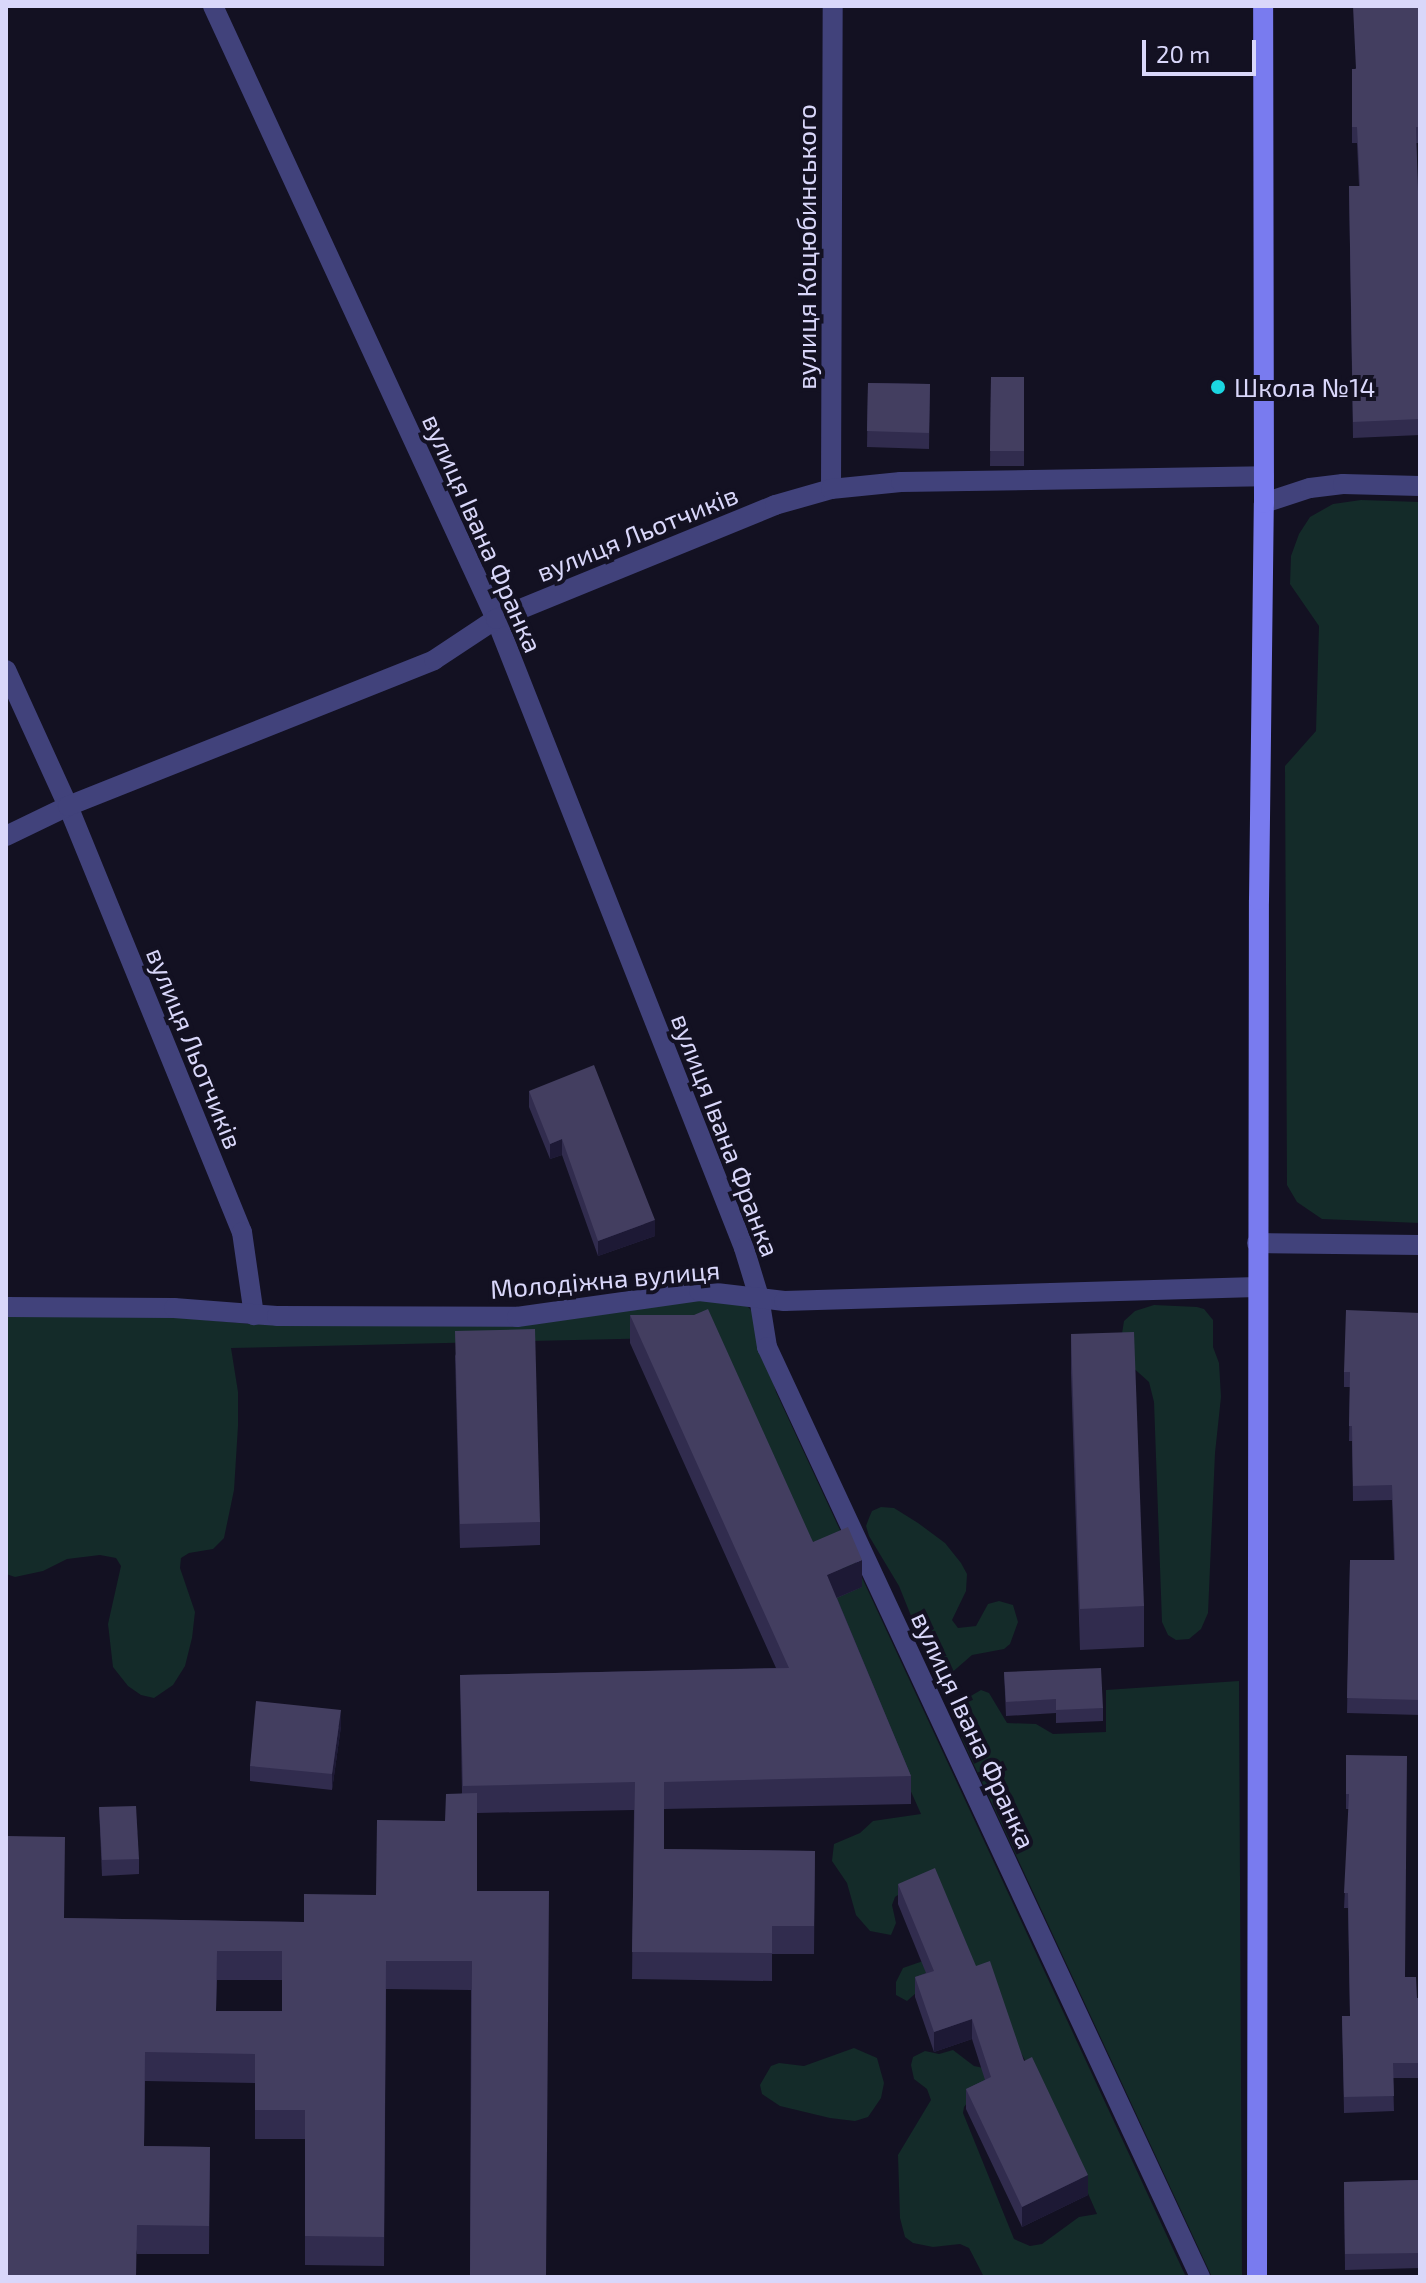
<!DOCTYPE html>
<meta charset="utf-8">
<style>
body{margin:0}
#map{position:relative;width:1426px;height:2283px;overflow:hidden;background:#131122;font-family:"Exo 2",sans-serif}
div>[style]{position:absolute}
.green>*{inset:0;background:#142b29}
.street>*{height:20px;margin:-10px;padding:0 10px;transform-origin:10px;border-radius:10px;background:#41427b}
.secondary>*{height:20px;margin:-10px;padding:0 10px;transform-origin:10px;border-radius:10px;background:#797bef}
.wall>*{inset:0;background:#312c4e}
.shaded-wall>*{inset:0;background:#1d1935}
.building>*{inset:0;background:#433e60}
.dots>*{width:22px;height:22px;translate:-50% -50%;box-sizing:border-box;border:4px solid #131122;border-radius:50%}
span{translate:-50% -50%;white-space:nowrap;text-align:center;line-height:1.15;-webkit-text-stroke:8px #131122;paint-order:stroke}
.street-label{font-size:26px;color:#d9d7fa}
.poi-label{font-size:26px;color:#d9d7fa}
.left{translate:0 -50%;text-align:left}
.frame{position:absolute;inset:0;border:8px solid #d9d7fa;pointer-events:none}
.scale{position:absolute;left:1142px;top:40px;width:114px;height:36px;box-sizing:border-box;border:4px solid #d9d7fa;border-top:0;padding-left:10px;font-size:24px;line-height:28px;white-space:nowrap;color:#d9d7fa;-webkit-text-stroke:6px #131122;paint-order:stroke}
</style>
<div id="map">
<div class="green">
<i style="clip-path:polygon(1361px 500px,1420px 502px,1420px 1223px,1322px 1219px,1297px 1202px,1287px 1185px,1285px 766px,1316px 731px,1319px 626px,1290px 584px,1291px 556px,1299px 534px,1310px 517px,1333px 504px)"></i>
<i style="clip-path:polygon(697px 1300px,746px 1305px,753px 1312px,776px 1392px,1186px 2277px,984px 2277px,969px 2248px,960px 2244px,933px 2247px,913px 2243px,905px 2237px,900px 2218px,898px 2155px,931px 2100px,927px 2089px,914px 2079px,911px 2065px,913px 2057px,925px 2051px,939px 2054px,953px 2050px,974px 2066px,993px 2070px,964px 2107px,963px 2113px,1014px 2239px,1030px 2246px,1042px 2244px,1079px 2217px,1097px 2214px,1047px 2100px,1016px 2044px,916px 1993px,907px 2001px,896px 1995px,896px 1982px,903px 1968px,926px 1960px,904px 1891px,895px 1897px,892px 1905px,896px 1923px,891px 1935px,870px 1931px,856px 1915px,847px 1883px,832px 1861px,834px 1844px,860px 1833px,873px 1821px,921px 1814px,708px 1337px,231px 1348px,238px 1392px,238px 1426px,234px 1490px,224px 1538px,213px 1549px,189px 1553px,181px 1558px,180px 1568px,195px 1612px,192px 1638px,185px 1666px,173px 1685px,154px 1698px,141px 1695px,128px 1686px,113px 1667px,108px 1624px,121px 1566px,116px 1558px,100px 1555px,67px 1559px,43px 1571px,15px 1577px,6px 1574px,6px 1315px,172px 1317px,251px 1324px,519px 1326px)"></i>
<i style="clip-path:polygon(1154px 1305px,1197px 1307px,1204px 1309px,1213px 1320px,1213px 1347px,1219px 1363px,1221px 1397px,1215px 1453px,1208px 1613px,1201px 1629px,1189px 1639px,1176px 1640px,1168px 1635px,1162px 1622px,1154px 1402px,1149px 1382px,1130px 1365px,1120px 1346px,1124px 1321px,1135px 1311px)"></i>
<i style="clip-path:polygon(881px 1507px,894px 1508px,918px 1523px,945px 1543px,961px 1563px,967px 1574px,966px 1591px,952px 1620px,958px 1628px,976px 1626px,988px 1604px,999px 1601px,1013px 1605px,1018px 1622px,1010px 1644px,1004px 1649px,972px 1655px,949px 1675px,932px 1668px,899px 1586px,869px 1536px,866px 1526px,869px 1518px,872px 1511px)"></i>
<i style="clip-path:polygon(1239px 1681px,1242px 2277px,1212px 2277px,961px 1737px,968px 1737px,963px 1713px,969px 1697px,981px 1690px,989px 1693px,1007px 1723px,1036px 1724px,1053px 1734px,1106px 1732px,1106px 1690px)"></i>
<i style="clip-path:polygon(854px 2048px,877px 2058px,884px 2083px,881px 2098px,868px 2117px,855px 2121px,830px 2118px,780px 2106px,762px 2094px,760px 2085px,771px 2066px,779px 2063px,804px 2066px)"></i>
</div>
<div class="street">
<i style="left:213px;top:6px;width:675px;rotate:65.22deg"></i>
<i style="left:496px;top:619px;width:676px;rotate:68.48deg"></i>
<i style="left:744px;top:1248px;width:51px;rotate:73deg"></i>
<i style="left:759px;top:1297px;width:51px;rotate:80.9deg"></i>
<i style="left:767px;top:1347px;width:1026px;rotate:65.03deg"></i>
<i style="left:831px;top:489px;width:483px;rotate:-89.8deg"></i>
<i style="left:1264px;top:503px;width:48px;rotate:-18.1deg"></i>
<i style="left:1310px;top:488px;width:33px;rotate:-7deg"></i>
<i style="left:1343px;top:484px;width:77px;rotate:1.5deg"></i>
<i style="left:6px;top:670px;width:149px;rotate:65.5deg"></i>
<i style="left:68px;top:806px;width:460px;rotate:67.8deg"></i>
<i style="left:242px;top:1232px;width:84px;rotate:81.8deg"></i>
<i style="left:6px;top:836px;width:69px;rotate:-25.8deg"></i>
<i style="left:68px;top:806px;width:394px;rotate:-21.7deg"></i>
<i style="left:434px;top:660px;width:74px;rotate:-33.5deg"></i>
<i style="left:496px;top:619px;width:301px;rotate:-22.2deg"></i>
<i style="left:775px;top:505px;width:58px;rotate:-15.9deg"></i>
<i style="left:831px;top:489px;width:70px;rotate:-5.7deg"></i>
<i style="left:901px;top:482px;width:363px;rotate:-0.9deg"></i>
<i style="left:1257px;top:1243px;width:163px;rotate:0.7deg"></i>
<i style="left:6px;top:1307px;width:168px;rotate:0.3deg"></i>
<i style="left:174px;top:1308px;width:103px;rotate:4.4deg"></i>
<i style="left:277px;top:1316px;width:240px;rotate:0.2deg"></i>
<i style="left:517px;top:1317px;width:184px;rotate:-8.1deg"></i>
<i style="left:699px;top:1291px;width:86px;rotate:6.7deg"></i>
<i style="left:784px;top:1301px;width:473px;rotate:-1.7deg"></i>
</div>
<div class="secondary">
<i style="left:1257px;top:2277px;width:1377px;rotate:-89.92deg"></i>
<i style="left:1259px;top:900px;width:397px;rotate:-89.3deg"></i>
<i style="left:1264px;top:503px;width:497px;rotate:-90.1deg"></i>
</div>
<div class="wall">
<i style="clip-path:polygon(1420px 6px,1420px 143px,1416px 143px,1418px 192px,1420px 192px,1420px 435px,1353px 438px,1349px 186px,1359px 186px,1357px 143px,1352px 143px,1352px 69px,1355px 69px)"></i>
<i style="clip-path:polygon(991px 377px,1024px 377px,1024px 466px,990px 466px)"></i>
<i style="clip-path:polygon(868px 383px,930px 384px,929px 449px,867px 447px)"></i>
<i style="clip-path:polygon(529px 1091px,655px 1236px,598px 1256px,562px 1155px,550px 1159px,529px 1107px)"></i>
<i style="clip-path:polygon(1420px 1313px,1420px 1715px,1347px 1713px,1350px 1560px,1394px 1560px,1392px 1500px,1353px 1501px,1352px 1441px,1349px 1441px,1350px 1387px,1344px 1387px,1344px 1372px)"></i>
<i style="clip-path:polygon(evenodd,630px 1315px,813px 1542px,862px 1587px,837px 1598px,911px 1776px,911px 1804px,664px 1809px,664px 1849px,815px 1851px,814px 1954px,772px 1954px,772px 1981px,632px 1979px,634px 1810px,477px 1813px,477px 1891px,546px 2277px,470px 2277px,471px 1990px,386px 1989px,384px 2266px,305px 2265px,305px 2139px,255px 2139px,255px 2083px,145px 2081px,144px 2146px,210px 2147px,209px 2254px,137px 2254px,65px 1918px,304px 1922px,376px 1895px,445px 1821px,462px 1793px,460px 1675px,776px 1668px,630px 1343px,630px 1315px,217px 1980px,282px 1980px,282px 2011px,216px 2011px,217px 1980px)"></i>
<i style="clip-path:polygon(1071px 1334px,1144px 1606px,1144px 1647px,1080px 1650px,1071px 1374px)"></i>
<i style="clip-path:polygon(455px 1354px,540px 1522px,540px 1545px,460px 1548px)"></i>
<i style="clip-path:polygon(1004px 1672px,1103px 1708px,1103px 1721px,1056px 1723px,1056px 1713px,1006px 1716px)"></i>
<i style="clip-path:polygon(341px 1726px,332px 1790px,250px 1781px,250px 1766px)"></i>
<i style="clip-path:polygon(1346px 1755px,1405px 1977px,1417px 1998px,1420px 1998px,1420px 2078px,1393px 2078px,1394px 2111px,1344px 2113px,1342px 2016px,1350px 2016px,1348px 1908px,1344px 1908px,1349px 1809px,1346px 1809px)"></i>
<i style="clip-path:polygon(99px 1807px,139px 1859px,139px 1874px,102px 1876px)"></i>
<i style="clip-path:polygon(898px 1884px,976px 1966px,1024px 2061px,1088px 2195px,1022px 2227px,966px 2109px,966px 2089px,985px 2080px,972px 2039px,934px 2052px,915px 1997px,915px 1977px,926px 1973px,898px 1904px)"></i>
<i style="clip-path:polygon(1418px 2180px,1420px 2268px,1345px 2270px,1344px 2182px)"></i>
</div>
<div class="shaded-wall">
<i style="clip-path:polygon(562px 1139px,562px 1155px,550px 1159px,550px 1144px)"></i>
<i style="clip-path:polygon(655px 1220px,655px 1236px,598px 1256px,598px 1241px)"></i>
<i style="clip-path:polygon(862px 1560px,862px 1587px,827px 1602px,827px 1575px)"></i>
<i style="clip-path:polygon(341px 1710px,341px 1726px,332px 1790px,332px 1774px)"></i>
<i style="clip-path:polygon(972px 2019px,972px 2039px,934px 2052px,934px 2032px)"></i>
<i style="clip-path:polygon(1088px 2175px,1088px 2195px,1022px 2227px,1022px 2207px)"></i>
</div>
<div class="building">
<i style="clip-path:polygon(1353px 6px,1420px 6px,1420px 127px,1416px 127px,1418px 192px,1420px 192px,1420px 419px,1353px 422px,1349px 186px,1360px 186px,1357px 127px,1352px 127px,1352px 69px,1356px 69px)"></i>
<i style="clip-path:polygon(991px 377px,1024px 377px,1024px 451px,990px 451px)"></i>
<i style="clip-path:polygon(868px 383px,930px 384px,929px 433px,867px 431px)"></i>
<i style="clip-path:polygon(594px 1065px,655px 1220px,598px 1241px,562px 1139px,550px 1144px,529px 1091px)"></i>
<i style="clip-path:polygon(708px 1309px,813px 1542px,848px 1527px,862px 1560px,827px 1575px,911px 1776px,664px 1782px,664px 1849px,815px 1851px,814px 1926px,772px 1926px,772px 1953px,632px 1952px,635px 1782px,463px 1786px,460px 1675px,789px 1668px,630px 1315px,694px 1315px)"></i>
<i style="clip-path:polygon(1346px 1310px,1420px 1313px,1420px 1700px,1347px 1698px,1350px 1560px,1395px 1560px,1392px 1485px,1353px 1486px,1352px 1426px,1349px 1426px,1350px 1372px,1344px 1372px)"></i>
<i style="clip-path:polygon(535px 1329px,540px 1522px,460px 1524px,455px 1331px)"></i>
<i style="clip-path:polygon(1134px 1332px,1144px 1606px,1080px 1609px,1071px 1334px)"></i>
<i style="clip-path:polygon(1101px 1668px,1103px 1708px,1056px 1710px,1056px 1699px,1006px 1702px,1004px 1672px)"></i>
<i style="clip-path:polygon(256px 1701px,341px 1710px,332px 1774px,250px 1766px)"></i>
<i style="clip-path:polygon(1346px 1755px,1407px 1756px,1405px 1977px,1416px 1977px,1417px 1998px,1420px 1998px,1420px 2063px,1393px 2063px,1394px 2096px,1344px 2097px,1342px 2016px,1350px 2016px,1348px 1893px,1344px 1893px,1349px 1794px,1346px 1794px)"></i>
<i style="clip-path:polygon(evenodd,477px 1793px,477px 1891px,549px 1891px,546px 2277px,470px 2276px,472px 1961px,386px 1961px,384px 2237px,305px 2236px,305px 2110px,255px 2110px,255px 2054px,145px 2052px,144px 2146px,210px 2147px,209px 2226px,137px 2225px,136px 2277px,6px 2277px,6px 1836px,65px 1837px,64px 1918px,304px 1922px,304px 1894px,376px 1895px,377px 1820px,445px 1821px,446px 1794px,477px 1793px,217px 1951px,282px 1951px,282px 2011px,216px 2011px,217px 1951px)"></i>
<i style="clip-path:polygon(136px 1806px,139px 1859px,102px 1860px,99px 1807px)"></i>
<i style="clip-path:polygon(935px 1868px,976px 1966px,990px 1961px,1024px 2061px,1032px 2057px,1088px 2175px,1022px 2207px,966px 2089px,991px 2077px,972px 2019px,934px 2032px,915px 1977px,934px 1971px,898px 1884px)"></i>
<i style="clip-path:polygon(1418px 2180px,1420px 2253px,1345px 2254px,1344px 2182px)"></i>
</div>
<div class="dots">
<i style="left:1218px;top:387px;background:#1bd6e1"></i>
</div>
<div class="street-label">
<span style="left:806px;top:247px;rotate:-90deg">вулиця Коцюбинського</span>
<span style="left:483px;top:533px;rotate:66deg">вулиця Івана Франка</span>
<span style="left:637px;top:533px;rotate:-22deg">вулиця Льотчиків</span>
<span style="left:195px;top:1048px;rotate:68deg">вулиця Льотчиків</span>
<span style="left:726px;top:1135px;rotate:69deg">вулиця Івана Франка</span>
<span style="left:605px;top:1279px;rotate:-5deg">Молодіжна вулиця</span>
<span style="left:974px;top:1730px;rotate:65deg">вулиця Івана Франка</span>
</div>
<div class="poi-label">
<span class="left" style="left:1234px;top:387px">Школа №14</span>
</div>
<div class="frame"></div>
<div class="scale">20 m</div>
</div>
